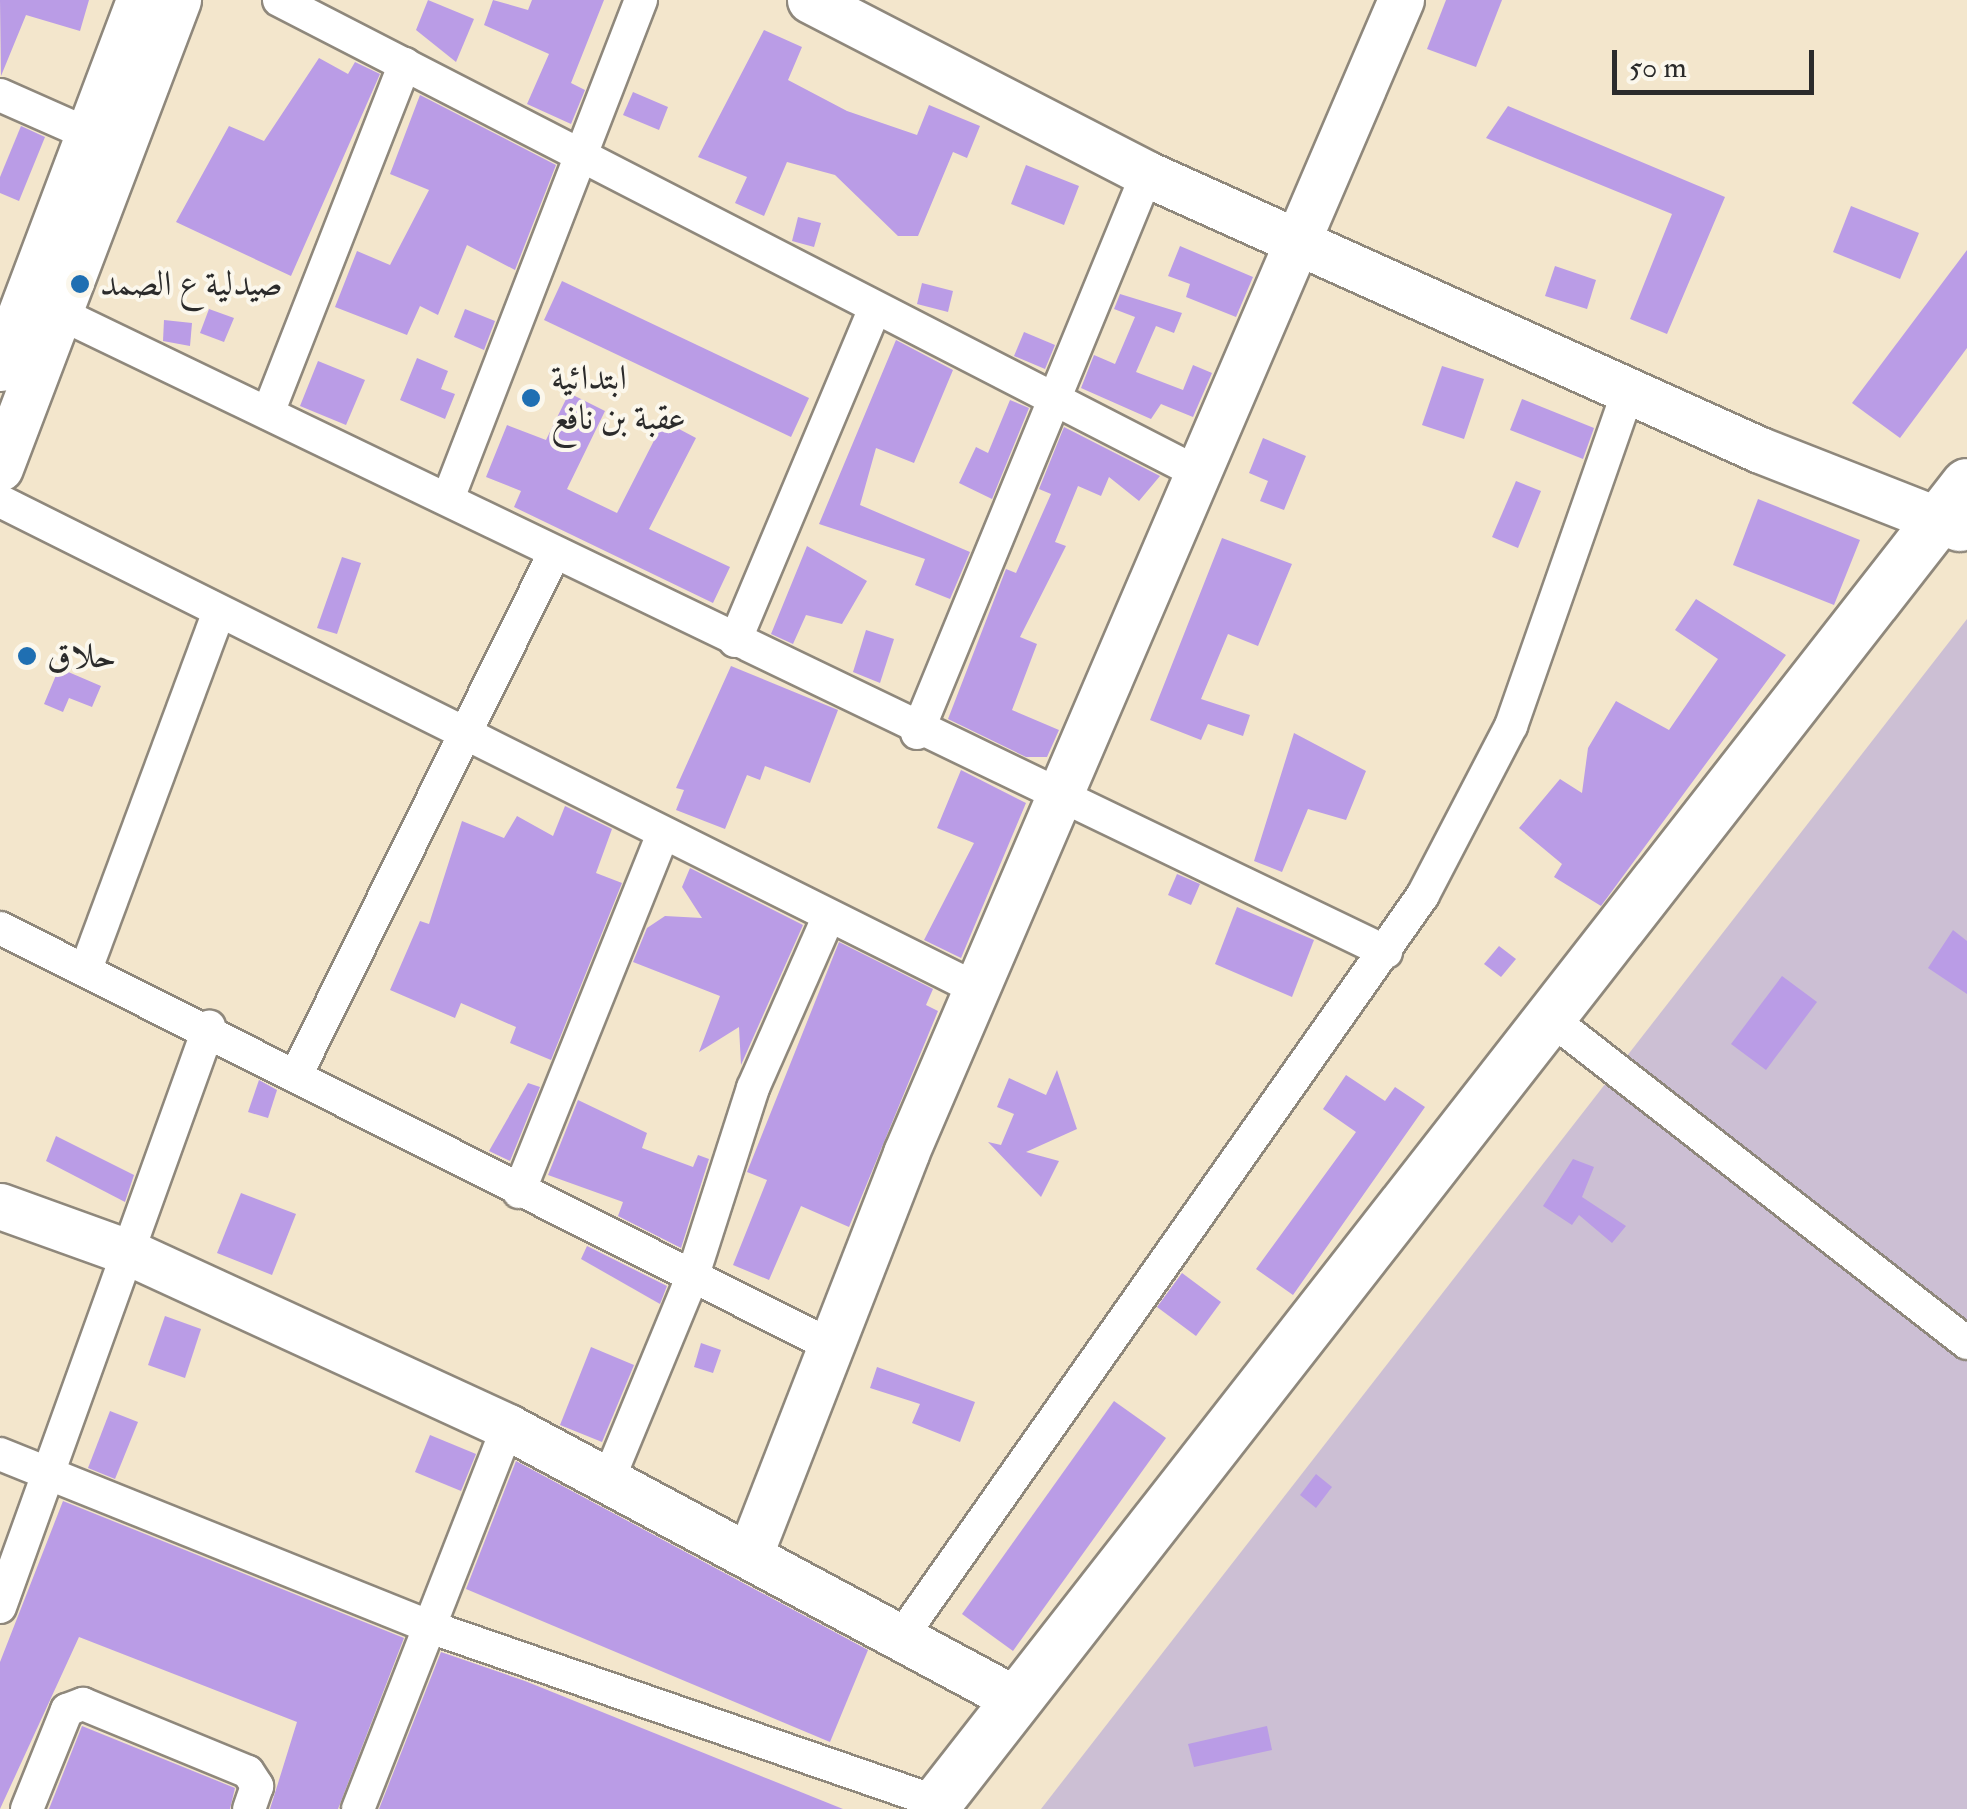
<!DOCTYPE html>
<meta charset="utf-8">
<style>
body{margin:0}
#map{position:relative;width:1967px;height:1809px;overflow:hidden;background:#f3e6cc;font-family:"IM FELL Double Pica",Amiri,serif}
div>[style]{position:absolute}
.industrial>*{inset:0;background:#ccbfd4}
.building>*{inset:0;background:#ba9ce6}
.roads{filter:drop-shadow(2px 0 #8f887c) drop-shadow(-2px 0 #8f887c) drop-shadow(0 2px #8f887c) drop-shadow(0 -2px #8f887c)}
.street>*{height:32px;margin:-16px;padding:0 16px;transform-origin:16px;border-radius:16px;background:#fff}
.secondary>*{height:45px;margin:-22.5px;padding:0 22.5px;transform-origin:22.5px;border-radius:22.5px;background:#fff}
.primary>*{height:50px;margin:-25px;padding:0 25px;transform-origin:25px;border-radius:25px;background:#fff}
.dots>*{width:28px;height:28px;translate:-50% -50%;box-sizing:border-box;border:5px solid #fbf7ec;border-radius:50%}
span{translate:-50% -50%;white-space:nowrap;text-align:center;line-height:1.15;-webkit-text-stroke:8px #fbf7ec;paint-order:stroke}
.poi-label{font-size:35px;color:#2b2b2b}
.left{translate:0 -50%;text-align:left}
.scale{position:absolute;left:1612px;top:50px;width:202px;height:45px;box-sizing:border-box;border:5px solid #2b2b2b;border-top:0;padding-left:12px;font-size:30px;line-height:35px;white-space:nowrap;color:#2b2b2b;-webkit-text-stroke:8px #fbf7ec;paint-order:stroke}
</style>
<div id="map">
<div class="industrial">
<i style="clip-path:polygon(1967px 619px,1967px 1809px,1041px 1809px)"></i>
</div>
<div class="building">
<i style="clip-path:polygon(0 0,89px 0,80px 31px,26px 15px,1px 76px)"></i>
<i style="clip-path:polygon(428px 0,474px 19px,456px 62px,416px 30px)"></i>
<i style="clip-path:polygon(493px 0,528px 10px,532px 0,604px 0,571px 83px,585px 90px,571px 124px,527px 104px,549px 54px,484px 25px)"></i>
<i style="clip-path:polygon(1446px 0,1502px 0,1476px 67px,1427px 49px)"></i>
<i style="clip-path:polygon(764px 30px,802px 47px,788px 80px,847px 111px,917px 135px,929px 105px,980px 126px,967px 158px,953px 152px,918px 236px,898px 236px,835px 175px,787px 162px,764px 216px,735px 203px,747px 177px,698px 157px)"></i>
<i style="clip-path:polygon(319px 58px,348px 74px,355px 62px,380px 74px,291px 276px,176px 222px,229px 126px,264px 141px)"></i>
<i style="clip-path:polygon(633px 92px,668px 107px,659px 130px,623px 115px)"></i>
<i style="clip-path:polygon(420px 95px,556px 165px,515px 270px,467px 245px,438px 315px,420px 306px,407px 335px,335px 307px,357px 251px,390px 265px,429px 190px,390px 174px)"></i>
<i style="clip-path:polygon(1508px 106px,1725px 197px,1667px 334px,1630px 319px,1672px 214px,1486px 138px)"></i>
<i style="clip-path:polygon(21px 126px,45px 137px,19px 201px,0 193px,0 177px)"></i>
<i style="clip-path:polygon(1026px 165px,1079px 186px,1064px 225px,1011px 204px)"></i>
<i style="clip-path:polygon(1851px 206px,1919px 233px,1900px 279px,1833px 252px)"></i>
<i style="clip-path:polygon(798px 217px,821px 223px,814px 247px,792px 241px)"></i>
<i style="clip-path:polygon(1180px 246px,1253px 277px,1236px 317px,1186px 297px,1190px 284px,1168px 276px)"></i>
<i style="clip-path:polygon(1967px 250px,1967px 348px,1900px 438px,1852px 403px)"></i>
<i style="clip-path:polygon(1555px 266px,1596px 280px,1587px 309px,1545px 296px)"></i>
<i style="clip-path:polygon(562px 281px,809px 398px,791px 437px,544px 320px)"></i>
<i style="clip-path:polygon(922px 283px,953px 291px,948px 312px,917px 304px)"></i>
<i style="clip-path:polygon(1120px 294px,1182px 313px,1174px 333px,1156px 326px,1136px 372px,1183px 390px,1193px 365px,1212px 373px,1193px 417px,1161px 404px,1151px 419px,1081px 388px,1094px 355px,1115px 364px,1135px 317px,1114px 309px)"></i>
<i style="clip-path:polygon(209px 309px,234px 318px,224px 342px,200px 333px)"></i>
<i style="clip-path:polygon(465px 309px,495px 321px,484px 350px,454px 337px)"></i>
<i style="clip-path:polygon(164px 320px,192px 323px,190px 346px,163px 341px)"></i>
<i style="clip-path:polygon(1024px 332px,1055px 345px,1045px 369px,1014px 356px)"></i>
<i style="clip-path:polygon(896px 340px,953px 370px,914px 463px,876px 448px,860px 505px,970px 552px,950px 599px,915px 585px,925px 559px,819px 524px)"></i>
<i style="clip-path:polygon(417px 358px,448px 371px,441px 389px,455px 394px,445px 419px,400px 400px)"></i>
<i style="clip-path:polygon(318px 361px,365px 380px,346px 425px,300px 406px)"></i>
<i style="clip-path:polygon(1442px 366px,1484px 379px,1464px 439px,1422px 425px)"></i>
<i style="clip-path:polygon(569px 393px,605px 411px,567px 489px,617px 513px,664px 421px,696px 438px,649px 529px,730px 567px,713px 603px,514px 507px,521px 491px,486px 477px,507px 425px,546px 440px)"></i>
<i style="clip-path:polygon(1522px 399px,1594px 428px,1583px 459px,1510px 430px)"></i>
<i style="clip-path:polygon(1010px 400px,1029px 408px,992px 499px,959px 483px,976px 447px,988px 453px)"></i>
<i style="clip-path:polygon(1064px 427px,1160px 476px,1139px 501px,1109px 477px,1101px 496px,1078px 486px,1055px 542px,1066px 546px,1020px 637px,1037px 644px,1012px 710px,1059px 730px,1047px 757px,1026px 757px,948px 719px,1006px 569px,1016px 573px,1051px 494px,1039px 489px)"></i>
<i style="clip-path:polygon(1263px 438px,1306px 456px,1284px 510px,1260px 501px,1268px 481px,1249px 473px)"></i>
<i style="clip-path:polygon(1516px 481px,1541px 491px,1518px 548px,1492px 537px)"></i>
<i style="clip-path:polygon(1758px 499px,1860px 540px,1834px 605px,1733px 565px)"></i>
<i style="clip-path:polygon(1222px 538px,1292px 564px,1258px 646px,1228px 634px,1201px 699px,1250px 715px,1243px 736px,1208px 724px,1201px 740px,1150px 720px)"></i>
<i style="clip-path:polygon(807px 546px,867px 581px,842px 624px,806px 615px,793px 644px,771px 634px)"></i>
<i style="clip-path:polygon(342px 557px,361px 563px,337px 634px,317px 628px)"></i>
<i style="clip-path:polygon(1696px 599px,1786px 655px,1601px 906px,1554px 877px,1562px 864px,1519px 828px,1560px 779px,1582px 793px,1588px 748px,1616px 701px,1669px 730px,1718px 659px,1675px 630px)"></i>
<i style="clip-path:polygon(866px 630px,894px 639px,880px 683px,853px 672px)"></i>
<i style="clip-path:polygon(731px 666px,838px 710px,810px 783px,765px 766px,760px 780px,747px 775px,725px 829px,676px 810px,684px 790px,676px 788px)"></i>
<i style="clip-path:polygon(59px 668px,101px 686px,92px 707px,69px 698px,63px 712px,44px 704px)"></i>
<i style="clip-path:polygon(1294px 733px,1366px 771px,1346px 820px,1308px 809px,1282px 872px,1254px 861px)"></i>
<i style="clip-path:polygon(961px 770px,1026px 803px,961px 958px,924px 940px,974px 843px,937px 828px)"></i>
<i style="clip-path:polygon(565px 806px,612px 829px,596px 873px,622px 883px,551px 1060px,510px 1043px,516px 1027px,461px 1003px,455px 1018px,390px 990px,420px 921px,429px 924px,462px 821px,504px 838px,517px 816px,553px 836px)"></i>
<i style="clip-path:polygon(690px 868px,803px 925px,741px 1065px,739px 1027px,699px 1052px,720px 996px,633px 962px,647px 928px,665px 916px,702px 918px,682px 887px)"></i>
<i style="clip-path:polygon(1177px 874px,1200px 884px,1191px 905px,1168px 895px)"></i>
<i style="clip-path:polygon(1237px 907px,1314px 940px,1292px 997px,1215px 964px)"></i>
<i style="clip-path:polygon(1953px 930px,1967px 941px,1967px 994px,1928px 968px)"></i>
<i style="clip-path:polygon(839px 942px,933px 989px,926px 1005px,938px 1011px,849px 1227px,801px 1206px,769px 1280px,733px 1265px,767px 1180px,747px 1172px)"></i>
<i style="clip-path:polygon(1499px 946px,1516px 959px,1501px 977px,1484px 964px)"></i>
<i style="clip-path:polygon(1782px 976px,1817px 1002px,1766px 1070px,1731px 1044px)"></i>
<i style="clip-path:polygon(1057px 1070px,1077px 1129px,1026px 1152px,1059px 1161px,1041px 1197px,988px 1142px,1001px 1145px,1014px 1114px,997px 1107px,1009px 1078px,1046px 1095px)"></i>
<i style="clip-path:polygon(1346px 1075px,1385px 1101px,1395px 1087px,1425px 1107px,1293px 1295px,1256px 1269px,1356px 1132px,1323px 1109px)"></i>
<i style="clip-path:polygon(259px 1080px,277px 1090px,268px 1118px,248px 1112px)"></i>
<i style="clip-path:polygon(528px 1083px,540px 1087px,510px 1161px,489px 1151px)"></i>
<i style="clip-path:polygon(578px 1100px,647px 1133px,642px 1148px,693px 1167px,698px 1155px,709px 1159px,681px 1248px,618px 1216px,623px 1202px,548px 1175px)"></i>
<i style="clip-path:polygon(56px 1136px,134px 1175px,125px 1202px,46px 1161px)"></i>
<i style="clip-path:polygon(1573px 1159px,1594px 1167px,1582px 1197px,1626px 1226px,1612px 1243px,1579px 1215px,1572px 1225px,1543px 1206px)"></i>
<i style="clip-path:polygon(241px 1193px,296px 1214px,272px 1275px,217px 1253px)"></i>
<i style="clip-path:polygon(587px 1246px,667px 1286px,660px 1304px,581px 1259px)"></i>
<i style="clip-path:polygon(1182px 1273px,1221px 1302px,1196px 1336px,1157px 1307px)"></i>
<i style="clip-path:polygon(165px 1316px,201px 1329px,185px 1378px,148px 1365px)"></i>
<i style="clip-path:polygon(701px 1343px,721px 1350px,713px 1373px,694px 1367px)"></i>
<i style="clip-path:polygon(591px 1347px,634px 1365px,602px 1442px,560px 1425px)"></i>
<i style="clip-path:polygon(877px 1367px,975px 1402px,960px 1442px,912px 1423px,920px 1404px,870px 1388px)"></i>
<i style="clip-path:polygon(1114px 1401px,1166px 1438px,1013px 1651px,962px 1614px)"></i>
<i style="clip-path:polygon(110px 1411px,138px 1422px,115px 1479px,88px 1468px)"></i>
<i style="clip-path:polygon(430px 1435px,476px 1454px,461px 1491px,415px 1472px)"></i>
<i style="clip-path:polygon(516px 1461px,868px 1650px,830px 1742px,466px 1589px)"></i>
<i style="clip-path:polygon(1316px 1474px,1332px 1487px,1316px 1508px,1300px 1495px)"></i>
<i style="clip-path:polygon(63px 1501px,404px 1638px,338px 1809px,270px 1809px,297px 1722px,79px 1637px,0 1809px,0 1662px)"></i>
<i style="clip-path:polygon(441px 1652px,525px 1681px,843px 1809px,379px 1809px)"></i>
<i style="clip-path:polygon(82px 1726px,235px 1788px,230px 1809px,49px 1809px)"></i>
<i style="clip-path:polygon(1267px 1726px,1272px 1750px,1194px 1767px,1188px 1744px)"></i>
</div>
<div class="roads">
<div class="street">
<i style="left:279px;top:0;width:1036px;rotate:27.23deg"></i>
<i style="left:0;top:95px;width:116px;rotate:23.9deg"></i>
<i style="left:59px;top:313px;width:1473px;rotate:25.71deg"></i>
<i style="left:268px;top:413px;width:375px;rotate:-68.6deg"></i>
<i style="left:449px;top:496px;width:532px;rotate:-68.84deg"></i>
<i style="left:0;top:501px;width:1094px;rotate:26.54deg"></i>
<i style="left:735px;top:641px;width:361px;rotate:-67.2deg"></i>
<i style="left:917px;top:733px;width:604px;rotate:-67.64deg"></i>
<i style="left:0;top:928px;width:927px;rotate:26.68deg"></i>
<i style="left:86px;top:969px;width:381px;rotate:-69.6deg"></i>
<i style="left:1564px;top:1029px;width:511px;rotate:37.92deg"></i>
<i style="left:297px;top:1073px;width:581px;rotate:-63.66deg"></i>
<i style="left:519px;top:1192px;width:383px;rotate:-68.1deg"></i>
<i style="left:0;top:1454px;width:463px;rotate:21.9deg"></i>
<i style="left:430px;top:1627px;width:536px;rotate:19.04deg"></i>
<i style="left:609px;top:1478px;width:217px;rotate:-67.5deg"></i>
<i style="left:692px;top:1278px;width:200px;rotate:-72.2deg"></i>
<i style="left:753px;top:1088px;width:184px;rotate:-66.2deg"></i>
<i style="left:0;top:1607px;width:617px;rotate:-70.18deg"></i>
<i style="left:904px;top:1633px;width:902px;rotate:-54.88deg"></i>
<i style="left:1423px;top:895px;width:191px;rotate:-62.5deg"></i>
<i style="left:1511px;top:726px;width:354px;rotate:-70.7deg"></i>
<i style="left:27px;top:1809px;width:107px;rotate:-68deg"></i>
<i style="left:67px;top:1710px;width:17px;rotate:-21deg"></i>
<i style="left:83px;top:1704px;width:178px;rotate:22.4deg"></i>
<i style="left:248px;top:1772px;width:17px;rotate:57deg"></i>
<i style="left:257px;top:1786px;width:24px;rotate:109deg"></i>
<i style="left:358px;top:1809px;width:410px;rotate:-68.6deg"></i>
</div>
<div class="secondary">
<i style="left:810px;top:0;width:379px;rotate:27.3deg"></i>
<i style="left:1147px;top:174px;width:672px;rotate:24.24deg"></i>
<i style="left:1760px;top:450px;width:214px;rotate:21.4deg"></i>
<i style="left:0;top:368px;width:393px;rotate:-69.3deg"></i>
<i style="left:0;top:468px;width:501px;rotate:-69.18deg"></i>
<i style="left:0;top:1206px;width:136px;rotate:19.8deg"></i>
<i style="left:128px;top:1252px;width:418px;rotate:24.7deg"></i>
<i style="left:508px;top:1427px;width:578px;rotate:28.21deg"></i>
<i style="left:751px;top:1551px;width:427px;rotate:-68.7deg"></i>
<i style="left:906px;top:1153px;width:1255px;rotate:-66.77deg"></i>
</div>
<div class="primary">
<i style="left:932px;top:1809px;width:1681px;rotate:-52.01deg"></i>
</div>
</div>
<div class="dots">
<i style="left:80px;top:284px;background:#1f6fb2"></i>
<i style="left:531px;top:398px;background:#1f6fb2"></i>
<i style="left:27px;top:656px;background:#1f6fb2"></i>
</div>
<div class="poi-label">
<span class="left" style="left:100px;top:284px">صيدلية ع الصمد</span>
<span class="left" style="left:551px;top:398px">ابتدائية<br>عقبة بن نافع</span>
<span class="left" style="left:47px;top:656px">حلاق</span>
</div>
<div class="scale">50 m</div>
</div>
